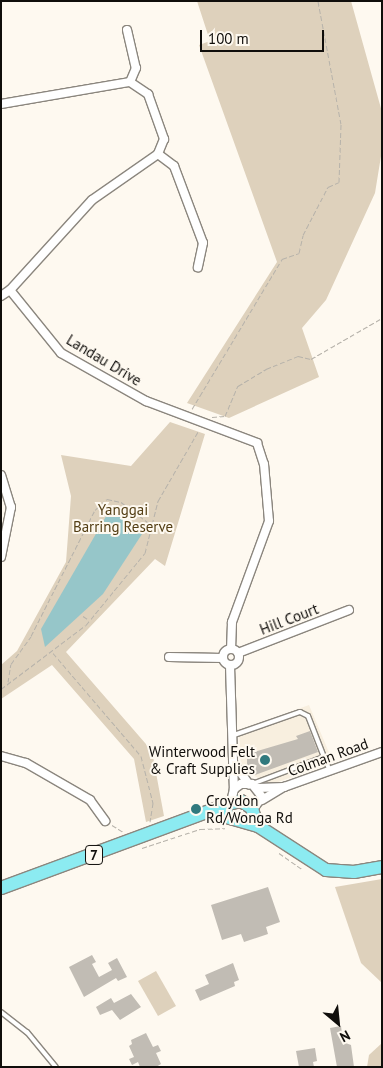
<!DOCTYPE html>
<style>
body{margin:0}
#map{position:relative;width:383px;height:1068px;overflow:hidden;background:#fef9f0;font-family:"PT Sans",sans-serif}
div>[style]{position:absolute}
.built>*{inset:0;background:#f8efdf}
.green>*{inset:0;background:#ded1bc}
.water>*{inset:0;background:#96c6c9}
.building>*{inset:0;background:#c1bcb4}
.path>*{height:1px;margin-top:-0.5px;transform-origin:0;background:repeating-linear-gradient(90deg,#b6b2aa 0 5px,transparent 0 7.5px)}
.roads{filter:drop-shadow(1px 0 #8b867e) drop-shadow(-1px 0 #8b867e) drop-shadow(0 1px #8b867e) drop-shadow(0 -1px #8b867e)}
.service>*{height:4px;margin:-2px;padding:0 2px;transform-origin:2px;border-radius:2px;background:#fff}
.minor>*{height:8px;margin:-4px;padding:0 4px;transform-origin:4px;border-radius:4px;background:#fff}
.minor>.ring{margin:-4px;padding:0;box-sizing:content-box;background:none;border:8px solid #fff;border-radius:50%}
.primary>*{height:12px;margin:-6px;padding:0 6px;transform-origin:6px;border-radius:6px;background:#8cebf1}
.dots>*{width:14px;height:14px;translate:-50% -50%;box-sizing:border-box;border:2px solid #fef9f0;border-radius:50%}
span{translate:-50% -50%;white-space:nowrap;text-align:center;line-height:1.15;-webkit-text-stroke:4px #fef9f0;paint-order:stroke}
.shield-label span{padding:1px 4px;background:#fef9f0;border:1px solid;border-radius:4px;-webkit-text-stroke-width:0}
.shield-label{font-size:14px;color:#100e0b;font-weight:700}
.street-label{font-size:15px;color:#100e0b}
.park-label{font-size:15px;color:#533e14}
.poi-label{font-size:15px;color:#100e0b}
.right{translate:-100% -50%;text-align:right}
.left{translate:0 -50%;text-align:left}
.frame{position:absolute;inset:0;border:2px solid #100e0b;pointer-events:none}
.north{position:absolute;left:313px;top:998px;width:50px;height:50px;-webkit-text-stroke:4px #fef9f0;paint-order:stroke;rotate:152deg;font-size:14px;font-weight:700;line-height:20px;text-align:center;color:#100e0b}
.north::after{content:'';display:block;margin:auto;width:18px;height:22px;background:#100e0b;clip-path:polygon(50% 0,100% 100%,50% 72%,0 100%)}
.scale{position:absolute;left:200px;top:30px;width:124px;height:22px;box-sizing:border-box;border:2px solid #100e0b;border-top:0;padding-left:6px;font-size:15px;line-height:18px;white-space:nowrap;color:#100e0b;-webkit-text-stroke:4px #fef9f0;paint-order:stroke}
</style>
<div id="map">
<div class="built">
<i style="clip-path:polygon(309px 705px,333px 762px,270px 785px,241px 768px,239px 730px)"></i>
</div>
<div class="green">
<i style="clip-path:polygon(197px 1px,351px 1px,382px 112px,382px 150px,375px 193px,326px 300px,302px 328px,319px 377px,229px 418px,187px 403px,277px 262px,199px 45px,210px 41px)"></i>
<i style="clip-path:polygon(170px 422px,205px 434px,165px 566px,155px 559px,66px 652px,152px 751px,164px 816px,146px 822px,134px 759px,52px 665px,1px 699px,1px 665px,17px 651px,66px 562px,71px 496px,61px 455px,131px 466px)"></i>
<i style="clip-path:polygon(382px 879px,382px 983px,361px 963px,335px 887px)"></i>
<i style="clip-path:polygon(156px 971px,176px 1006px,158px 1016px,138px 981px)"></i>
<i style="clip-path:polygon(382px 1043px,382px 1067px,367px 1067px,369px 1055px)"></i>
</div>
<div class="water">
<i style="clip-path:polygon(112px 506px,144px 531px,103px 594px,45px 647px,41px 629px)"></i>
</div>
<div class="building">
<i style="clip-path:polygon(310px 731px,318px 752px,255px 775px,247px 771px,247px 754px,298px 739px,296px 736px)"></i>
<i style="clip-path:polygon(268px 887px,280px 922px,266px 927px,268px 934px,244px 942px,241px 934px,222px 940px,211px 905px)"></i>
<i style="clip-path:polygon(92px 955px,96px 962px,92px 964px,99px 977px,112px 970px,108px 963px,117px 958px,127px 977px,118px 981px,116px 978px,84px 997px,69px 967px)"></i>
<i style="clip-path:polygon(233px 963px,239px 980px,234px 982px,235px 986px,200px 1001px,195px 990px,209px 984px,205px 975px)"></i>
<i style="clip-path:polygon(131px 994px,141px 1007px,120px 1020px,112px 1010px,100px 1015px,96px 1007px,111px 998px,114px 1003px)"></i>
<i style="clip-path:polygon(341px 1026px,343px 1042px,351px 1045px,354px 1067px,337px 1067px,330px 1028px)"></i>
<i style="clip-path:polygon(146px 1033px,153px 1047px,158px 1045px,161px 1051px,156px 1053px,161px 1064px,156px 1067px,140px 1067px,138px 1062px,132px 1065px,129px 1059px,134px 1057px,129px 1046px,132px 1044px,131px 1040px)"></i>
<i style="clip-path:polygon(315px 1048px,317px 1061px,313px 1062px,314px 1067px,299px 1067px,296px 1051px)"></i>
</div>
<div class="path">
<i style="left:192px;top:409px;width:175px;rotate:-59deg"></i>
<i style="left:282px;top:259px;width:18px;rotate:-19deg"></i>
<i style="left:299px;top:253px;width:18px;rotate:-77deg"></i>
<i style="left:303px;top:235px;width:54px;rotate:-62.5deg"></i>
<i style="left:328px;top:187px;width:12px;rotate:-24deg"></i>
<i style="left:339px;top:182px;width:58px;rotate:-88deg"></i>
<i style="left:341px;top:124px;width:125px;rotate:-100.6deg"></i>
<i style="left:212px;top:417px;width:13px;rotate:-4deg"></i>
<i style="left:225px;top:416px;width:33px;rotate:-67deg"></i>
<i style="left:238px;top:386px;width:33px;rotate:-31deg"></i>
<i style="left:266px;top:369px;width:35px;rotate:-22deg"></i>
<i style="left:298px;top:356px;width:13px;rotate:13deg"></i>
<i style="left:311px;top:359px;width:82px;rotate:-30deg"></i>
<i style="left:83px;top:616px;width:7px;rotate:34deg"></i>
<i style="left:53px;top:653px;width:135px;rotate:49.5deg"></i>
<i style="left:141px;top:756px;width:49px;rotate:75.7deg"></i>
<i style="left:153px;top:803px;width:19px;rotate:99deg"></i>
<i style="left:8px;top:682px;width:18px;rotate:-81deg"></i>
<i style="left:11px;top:664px;width:34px;rotate:-54deg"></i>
<i style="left:31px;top:636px;width:141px;rotate:-63.1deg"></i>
<i style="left:95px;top:510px;width:16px;rotate:-43deg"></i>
<i style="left:107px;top:499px;width:14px;rotate:12deg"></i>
<i style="left:121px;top:502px;width:38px;rotate:37deg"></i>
<i style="left:1px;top:689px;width:106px;rotate:-37deg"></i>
<i style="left:86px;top:625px;width:93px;rotate:-50.7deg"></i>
<i style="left:145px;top:553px;width:54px;rotate:-76deg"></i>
<i style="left:158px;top:501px;width:82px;rotate:-60deg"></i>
<i style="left:112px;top:825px;width:13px;rotate:32deg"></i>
<i style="left:142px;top:848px;width:61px;rotate:-18.1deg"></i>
<i style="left:200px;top:829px;width:25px;rotate:-2deg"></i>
<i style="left:279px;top:853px;width:29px;rotate:35deg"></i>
</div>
<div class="roads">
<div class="service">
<i style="left:234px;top:735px;width:70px;rotate:-19.2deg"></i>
<i style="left:300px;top:712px;width:9px;rotate:27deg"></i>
<i style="left:308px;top:716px;width:44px;rotate:68.7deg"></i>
<i style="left:252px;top:784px;width:77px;rotate:-20.6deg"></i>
<i style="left:324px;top:757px;width:15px;rotate:67deg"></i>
<i style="left:1px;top:1012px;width:33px;rotate:38deg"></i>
<i style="left:27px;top:1032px;width:45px;rotate:50.4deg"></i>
</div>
<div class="minor">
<i style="left:127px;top:30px;width:39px;rotate:77deg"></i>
<i style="left:136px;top:68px;width:15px;rotate:113deg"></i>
<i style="left:1px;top:104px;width:131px;rotate:-9.7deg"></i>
<i style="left:130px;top:82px;width:22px;rotate:34deg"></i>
<i style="left:148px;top:94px;width:48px;rotate:70.4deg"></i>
<i style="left:164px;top:139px;width:16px;rotate:112deg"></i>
<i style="left:158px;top:154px;width:80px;rotate:145.1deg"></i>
<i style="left:92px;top:200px;width:122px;rotate:132.3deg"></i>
<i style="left:10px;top:290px;width:81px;rotate:51deg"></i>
<i style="left:61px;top:353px;width:98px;rotate:29.5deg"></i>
<i style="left:146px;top:401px;width:119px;rotate:20.7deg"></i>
<i style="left:257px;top:443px;width:22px;rotate:72deg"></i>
<i style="left:264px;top:464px;width:57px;rotate:85deg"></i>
<i style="left:269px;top:521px;width:108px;rotate:110.1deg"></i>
<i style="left:232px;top:622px;width:27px;rotate:92deg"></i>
<i style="left:158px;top:154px;width:20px;rotate:37deg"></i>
<i style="left:174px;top:166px;width:82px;rotate:69.4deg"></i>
<i style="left:203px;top:243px;width:25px;rotate:102deg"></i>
<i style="left:1px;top:296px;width:11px;rotate:-34deg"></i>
<i style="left:1px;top:475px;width:34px;rotate:73deg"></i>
<i style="left:11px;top:507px;width:51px;rotate:101.3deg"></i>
<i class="ring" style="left:223px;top:649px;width:8px;height:8px"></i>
<i style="left:238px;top:653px;width:119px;rotate:-21.2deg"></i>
<i style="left:169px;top:657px;width:54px;rotate:1.1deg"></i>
<i style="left:230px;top:665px;width:124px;rotate:88.2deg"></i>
<i style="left:1px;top:756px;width:26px;rotate:16deg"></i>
<i style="left:26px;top:763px;width:74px;rotate:30deg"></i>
<i style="left:90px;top:800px;width:26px;rotate:54deg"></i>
<i style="left:235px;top:765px;width:24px;rotate:54deg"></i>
<i style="left:258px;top:788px;width:26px;rotate:-2deg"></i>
<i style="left:262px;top:800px;width:26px;rotate:-31deg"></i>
<i style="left:284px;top:787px;width:104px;rotate:-19.7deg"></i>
<i style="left:231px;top:802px;width:13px;rotate:-77deg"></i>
<i style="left:234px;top:789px;width:9px;rotate:-36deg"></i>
<i style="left:241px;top:784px;width:11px"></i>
<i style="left:252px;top:784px;width:16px;rotate:52deg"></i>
<i style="left:262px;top:797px;width:15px;rotate:127deg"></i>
</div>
<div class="primary">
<i style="left:249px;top:822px;width:8px;rotate:-50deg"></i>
<i style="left:254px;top:816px;width:8px;rotate:-104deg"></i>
<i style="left:252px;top:808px;width:13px;rotate:-148deg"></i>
<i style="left:241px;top:801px;width:13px;rotate:167deg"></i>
<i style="left:228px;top:804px;width:9px;rotate:111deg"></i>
<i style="left:225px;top:812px;width:8px;rotate:50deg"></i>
<i style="left:230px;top:818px;width:29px;rotate:16deg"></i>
<i style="left:258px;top:826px;width:81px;rotate:32.9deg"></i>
<i style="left:326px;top:870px;width:28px;rotate:4deg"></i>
<i style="left:354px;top:872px;width:28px;rotate:-10deg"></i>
<i style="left:1px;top:888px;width:242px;rotate:-20.3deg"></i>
</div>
</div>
<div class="dots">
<i style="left:265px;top:760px;background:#30797e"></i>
<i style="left:196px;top:809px;background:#30797e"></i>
</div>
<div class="shield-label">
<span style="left:94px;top:855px">7</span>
</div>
<div class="street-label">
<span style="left:104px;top:360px;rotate:31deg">Landau Drive</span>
<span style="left:289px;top:619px;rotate:-21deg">Hill Court</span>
<span style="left:328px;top:757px;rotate:-20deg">Colman Road</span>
</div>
<div class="park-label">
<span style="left:123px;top:518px">Yanggai<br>Barring Reserve</span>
</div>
<div class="poi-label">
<span class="right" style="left:255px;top:760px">Winterwood Felt<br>&amp; Craft Supplies</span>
<span class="left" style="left:206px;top:809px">Croydon<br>Rd/Wonga Rd</span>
</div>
<div class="frame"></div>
<div class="north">N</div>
<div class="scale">100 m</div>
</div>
